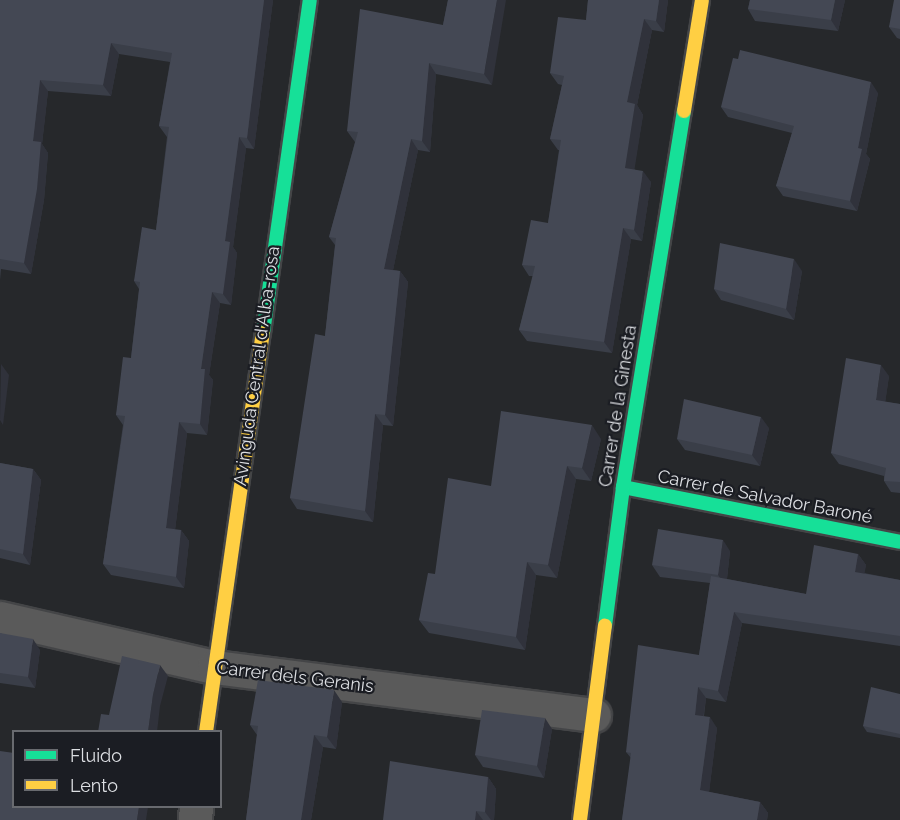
<!DOCTYPE html>
<meta charset="utf-8">
<style>
body{margin:0}
#map{position:relative;width:900px;height:820px;overflow:hidden;background:#26282b;font-family:Raleway,sans-serif}
div>[style]{position:absolute}
.roads{filter:drop-shadow(2px 0 #444547) drop-shadow(-2px 0 #444547) drop-shadow(0 2px #444547) drop-shadow(0 -2px #444547)}
.street>*{height:33px;margin:-16.5px;padding:0 16.5px;transform-origin:16.5px;border-radius:16.5px;background:#5a5a5a}
.fast>*{height:14px;margin:-7px;padding:0 7px;transform-origin:7px;border-radius:7px;background:#16e098}
.slow>*{height:14px;margin:-7px;padding:0 7px;transform-origin:7px;border-radius:7px;background:#ffcf43}
.wall>*{inset:0;background:#3a3e48}
.shaded-wall>*{inset:0;background:#30323b}
.building>*{inset:0;background:#444854}
span{translate:-50% -50%;white-space:nowrap;text-align:center;line-height:1.15;-webkit-text-stroke:4.5px #1b1d23;paint-order:stroke}
.street-label{font-size:18px;color:#dcdee2}
.legend{position:absolute;left:12px;top:730px;width:210px;height:78px;box-sizing:border-box;background:#1b1d23;border:2px solid #686a6f;margin:0;padding:8px 10px;list-style:none;font-size:18px;color:#dcdee2}
.legend li{display:flex;align-items:center;gap:12px;height:30px}
.legend b{width:30px;border:2px solid #686a6f}
</style>
<div id="map">
<div class="roads">
<div class="street">
<i style="left:0;top:618px;width:220px;rotate:12.9deg"></i>
<i style="left:214px;top:667px;width:383px;rotate:7.2deg"></i>
<i style="left:195px;top:820px;width:14px;rotate:-86deg"></i>
</div>
<div class="fast">
<i style="left:263px;top:333px;width:336px;rotate:-82deg"></i>
<i style="left:623px;top:487px;width:282px;rotate:11.2deg"></i>
<i style="left:605px;top:626px;width:140px;rotate:-82.6deg"></i>
<i style="left:623px;top:487px;width:381px;rotate:-80.8deg"></i>
</div>
<div class="slow">
<i style="left:684px;top:111px;width:112px;rotate:-80.8deg"></i>
<i style="left:206px;top:732px;width:403px;rotate:-81.9deg"></i>
<i style="left:580px;top:820px;width:196px;rotate:-82.7deg"></i>
</div>
</div>
<div class="wall">
<i style="clip-path:polygon(0 0,273px 0,254px 149px,246px 148px,233px 247px,237px 253px,231px 305px,220px 303px,209px 375px,213px 380px,207px 435px,187px 433px,175px 530px,181px 530px,189px 541px,184px 588px,111px 575px,103px 564px,123px 425px,116px 415px,131px 358px,139px 289px,134px 281px,156px 230px,167px 137px,159px 126px,170px 62px,119px 54px,111px 96px,48px 91px,42px 144px,48px 153px,44px 200px,31px 274px,1px 269px,0 280px)"></i>
<i style="clip-path:polygon(448px 0,492px 85px,436px 74px,430px 152px,418px 150px,393px 270px,400px 271px,408px 282px,393px 426px,383px 425px,373px 522px,297px 509px,290px 498px,325px 336px,335px 245px,329px 237px,355px 142px,347px 131px,443px 25px)"></i>
<i style="clip-path:polygon(588px 0,668px 0,664px 32px,652px 30px,637px 105px,643px 115px,634px 169px,651px 182px,642px 241px,631px 239px,612px 353px,527px 341px,519px 330px,533px 276px,529px 276px,522px 265px,548px 223px,559px 150px,558px 150px,550px 139px,562px 85px,558px 84px,550px 73px,586px 20px)"></i>
<i style="clip-path:polygon(750px 0,845px 0,838px 31px,755px 21px,748px 9px)"></i>
<i style="clip-path:polygon(900px 0,900px 39px,897px 38px,889px 27px)"></i>
<i style="clip-path:polygon(878px 93px,866px 154px,870px 159px,857px 211px,783px 196px,776px 186px,792px 133px,728px 117px,721px 107px)"></i>
<i style="clip-path:polygon(802px 271px,794px 320px,721px 300px,714px 289px)"></i>
<i style="clip-path:polygon(889px 376px,885px 402px,900px 404px,900px 493px,891px 492px,884px 481px,884px 476px,839px 464px,831px 453px)"></i>
<i style="clip-path:polygon(769px 428px,760px 466px,685px 450px,677px 439px)"></i>
<i style="clip-path:polygon(601px 439px,591px 481px,576px 479px,557px 578px,536px 575px,525px 650px,429px 633px,419px 620px,435px 574px,491px 486px)"></i>
<i style="clip-path:polygon(0 463px,33px 469px,41px 480px,30px 565px,0 558px)"></i>
<i style="clip-path:polygon(730px 551px,727px 579px,806px 594px,858px 554px,866px 565px,864px 573px,900px 580px,900px 646px,742px 623px,726px 702px,706px 698px,704px 716px,717px 728px,709px 792px,760px 802px,768px 813px,767px 820px,622px 820px,631px 758px,626px 752px,699px 655px,710px 583px,660px 577px,652px 565px)"></i>
<i style="clip-path:polygon(0 633px,40px 650px,35px 688px,0 683px)"></i>
<i style="clip-path:polygon(900px 694px,900px 738px,867px 732px,863px 726px)"></i>
<i style="clip-path:polygon(342px 702px,336px 749px,323px 747px,311px 820px,246px 820px,257px 735px,250px 725px)"></i>
<i style="clip-path:polygon(552px 729px,544px 778px,483px 767px,475px 755px)"></i>
<i style="clip-path:polygon(488px 777px,496px 789px,494px 820px,383px 820px)"></i>
</div>
<div class="shaded-wall">
<i style="clip-path:polygon(264px 0,273px 0,254px 149px,247px 138px)"></i>
<i style="clip-path:polygon(497px 0,506px 0,492px 85px,484px 74px)"></i>
<i style="clip-path:polygon(659px 0,668px 0,664px 32px,656px 21px)"></i>
<i style="clip-path:polygon(835px 0,845px 0,838px 31px,831px 20px)"></i>
<i style="clip-path:polygon(644px 19px,652px 30px,637px 105px,643px 115px,633px 179px,625px 168px,627px 102px)"></i>
<i style="clip-path:polygon(111px 43px,119px 54px,111px 96px,103px 85px)"></i>
<i style="clip-path:polygon(429px 63px,436px 74px,430px 152px,422px 141px)"></i>
<i style="clip-path:polygon(40px 80px,48px 91px,42px 144px,48px 153px,44px 200px,31px 274px,24px 263px,33px 141px)"></i>
<i style="clip-path:polygon(871px 82px,878px 93px,866px 154px,870px 159px,857px 211px,850px 201px,858px 148px)"></i>
<i style="clip-path:polygon(239px 137px,246px 148px,233px 247px,237px 253px,231px 305px,223px 294px,225px 241px)"></i>
<i style="clip-path:polygon(411px 139px,418px 150px,391px 280px,384px 269px)"></i>
<i style="clip-path:polygon(643px 171px,651px 182px,642px 241px,634px 230px)"></i>
<i style="clip-path:polygon(623px 228px,631px 239px,612px 353px,604px 342px)"></i>
<i style="clip-path:polygon(794px 259px,802px 271px,794px 320px,786px 309px)"></i>
<i style="clip-path:polygon(400px 271px,408px 282px,393px 426px,385px 415px)"></i>
<i style="clip-path:polygon(212px 292px,220px 303px,209px 375px,213px 380px,207px 435px,200px 424px,201px 369px)"></i>
<i style="clip-path:polygon(1px 364px,9px 375px,3px 425px,0 420px)"></i>
<i style="clip-path:polygon(881px 365px,889px 376px,884px 411px,876px 400px)"></i>
<i style="clip-path:polygon(375px 414px,383px 425px,373px 522px,365px 511px)"></i>
<i style="clip-path:polygon(761px 417px,769px 428px,760px 466px,752px 455px)"></i>
<i style="clip-path:polygon(179px 422px,187px 433px,174px 539px,166px 528px)"></i>
<i style="clip-path:polygon(592px 425px,601px 439px,591px 481px,582px 468px)"></i>
<i style="clip-path:polygon(567px 466px,576px 479px,557px 578px,548px 565px)"></i>
<i style="clip-path:polygon(33px 469px,41px 480px,30px 565px,23px 554px)"></i>
<i style="clip-path:polygon(181px 530px,189px 541px,184px 588px,176px 577px)"></i>
<i style="clip-path:polygon(723px 540px,730px 551px,726px 586px,718px 575px)"></i>
<i style="clip-path:polygon(858px 554px,866px 565px,863px 583px,855px 572px)"></i>
<i style="clip-path:polygon(527px 562px,536px 575px,525px 650px,516px 637px)"></i>
<i style="clip-path:polygon(734px 612px,742px 623px,726px 702px,718px 691px)"></i>
<i style="clip-path:polygon(33px 639px,40px 650px,35px 688px,28px 677px)"></i>
<i style="clip-path:polygon(160px 665px,168px 676px,160px 706px,157px 732px,148px 732px,153px 695px)"></i>
<i style="clip-path:polygon(698px 687px,706px 698px,702px 726px,695px 715px)"></i>
<i style="clip-path:polygon(334px 690px,342px 702px,336px 749px,327px 737px)"></i>
<i style="clip-path:polygon(710px 717px,717px 728px,708px 801px,700px 790px)"></i>
<i style="clip-path:polygon(545px 718px,552px 729px,544px 778px,537px 766px)"></i>
<i style="clip-path:polygon(314px 735px,323px 747px,311px 820px,301px 820px)"></i>
<i style="clip-path:polygon(488px 777px,496px 789px,494px 820px,491px 820px,485px 812px)"></i>
<i style="clip-path:polygon(760px 802px,768px 813px,767px 820px,757px 820px)"></i>
<i style="clip-path:polygon(139px 807px,148px 807px,146px 820px,137px 820px)"></i>
<i style="clip-path:polygon(476px 811px,483px 820px,475px 820px)"></i>
</div>
<div class="building">
<i style="clip-path:polygon(0 0,264px 0,247px 138px,239px 137px,225px 241px,230px 242px,223px 294px,212px 292px,201px 369px,205px 369px,200px 424px,179px 422px,166px 528px,181px 530px,176px 577px,103px 564px,125px 416px,116px 415px,123px 357px,131px 358px,140px 282px,134px 281px,142px 227px,156px 230px,169px 127px,159px 126px,172px 53px,111px 43px,103px 85px,40px 80px,33px 141px,41px 142px,37px 189px,24px 263px,0 259px)"></i>
<i style="clip-path:polygon(448px 0,497px 0,484px 74px,429px 63px,422px 141px,411px 139px,384px 269px,400px 271px,385px 415px,375px 414px,365px 511px,290px 498px,315px 334px,325px 336px,336px 238px,329px 237px,358px 132px,347px 131px,360px 9px,443px 25px)"></i>
<i style="clip-path:polygon(588px 0,659px 0,656px 21px,644px 19px,627px 102px,635px 104px,625px 168px,643px 171px,634px 230px,623px 228px,604px 342px,519px 330px,535px 266px,522px 265px,531px 220px,548px 223px,561px 140px,550px 139px,564px 76px,550px 73px,558px 17px,586px 20px)"></i>
<i style="clip-path:polygon(750px 0,835px 0,831px 20px,748px 9px)"></i>
<i style="clip-path:polygon(894px 0,900px 0,900px 29px,889px 27px)"></i>
<i style="clip-path:polygon(740px 50px,871px 82px,858px 148px,862px 149px,850px 201px,776px 186px,794px 126px,721px 107px,733px 58px,738px 59px)"></i>
<i style="clip-path:polygon(720px 243px,794px 259px,786px 309px,714px 289px)"></i>
<i style="clip-path:polygon(846px 358px,881px 365px,876px 400px,900px 404px,900px 482px,884px 481px,886px 468px,831px 453px)"></i>
<i style="clip-path:polygon(684px 399px,761px 417px,752px 455px,677px 439px)"></i>
<i style="clip-path:polygon(501px 411px,592px 425px,582px 468px,567px 466px,548px 565px,527px 562px,516px 637px,419px 620px,428px 573px,435px 574px,448px 478px,491px 486px)"></i>
<i style="clip-path:polygon(0 463px,33px 469px,23px 554px,0 549px)"></i>
<i style="clip-path:polygon(658px 529px,723px 540px,718px 575px,652px 565px)"></i>
<i style="clip-path:polygon(814px 545px,858px 554px,855px 572px,900px 580px,900px 636px,734px 612px,718px 691px,698px 687px,695px 715px,710px 717px,700px 790px,760px 802px,757px 820px,622px 820px,631px 753px,626px 752px,638px 645px,699px 655px,711px 576px,806px 594px)"></i>
<i style="clip-path:polygon(0 633px,33px 639px,28px 677px,0 673px)"></i>
<i style="clip-path:polygon(122px 656px,160px 665px,153px 695px,148px 732px,98px 732px,101px 714px,109px 715px)"></i>
<i style="clip-path:polygon(258px 680px,334px 690px,327px 737px,314px 735px,301px 820px,246px 820px,258px 726px,250px 725px)"></i>
<i style="clip-path:polygon(871px 687px,900px 694px,900px 734px,863px 726px)"></i>
<i style="clip-path:polygon(482px 710px,545px 718px,537px 766px,475px 755px)"></i>
<i style="clip-path:polygon(0 751px,14px 753px,14px 807px,139px 807px,137px 820px,0 820px)"></i>
<i style="clip-path:polygon(390px 761px,488px 777px,485px 812px,476px 811px,475px 820px,383px 820px)"></i>
</div>
<div class="street-label">
<span style="left:257px;top:366px;rotate:-82deg">Avinguda Central d'Alba-rosa</span>
<span style="left:618px;top:406px;rotate:-81deg">Carrer de la Ginesta</span>
<span style="left:765px;top:497px;rotate:11deg">Carrer de Salvador Baroné</span>
<span style="left:295px;top:677px;rotate:7deg">Carrer dels Geranis</span>
</div>
<ul class="legend">
<li><b style="height:8px;background:#16e098"></b>Fluido</li>
<li><b style="height:8px;background:#ffcf43"></b>Lento</li>
</ul>
</div>
